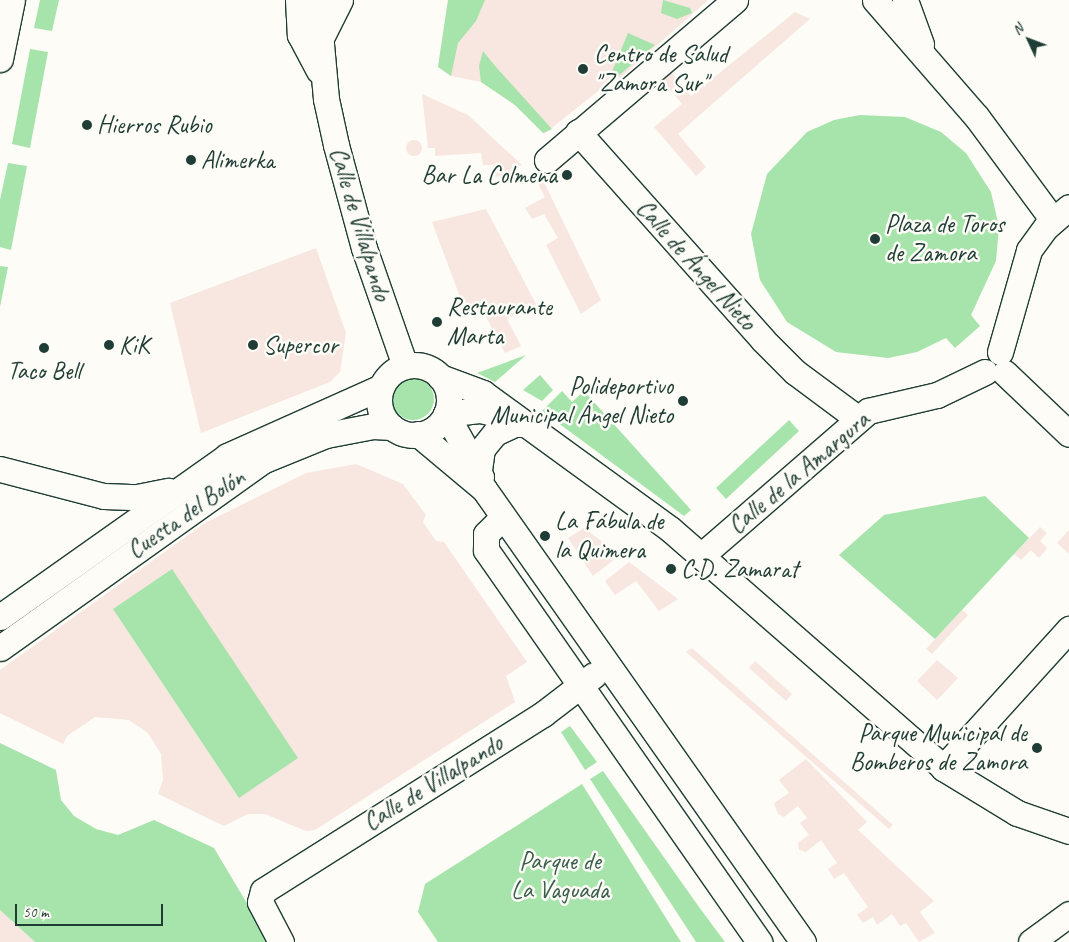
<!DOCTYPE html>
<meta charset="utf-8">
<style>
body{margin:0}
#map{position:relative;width:1069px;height:942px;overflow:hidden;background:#fdfcf7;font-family:Caveat,sans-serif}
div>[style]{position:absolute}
.built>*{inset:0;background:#f8e6e0}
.round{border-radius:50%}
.green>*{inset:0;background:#a7e4ab}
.roads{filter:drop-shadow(1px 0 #1f3d34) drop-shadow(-1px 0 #1f3d34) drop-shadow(0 1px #1f3d34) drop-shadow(0 -1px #1f3d34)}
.minor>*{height:25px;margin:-12.5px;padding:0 12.5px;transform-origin:12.5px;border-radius:12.5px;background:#fdfcf7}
.minor>.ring{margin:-12.5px;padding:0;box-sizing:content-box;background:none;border:25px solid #fdfcf7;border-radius:50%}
.dots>*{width:14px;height:14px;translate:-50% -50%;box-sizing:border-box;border:2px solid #fdfcf7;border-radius:50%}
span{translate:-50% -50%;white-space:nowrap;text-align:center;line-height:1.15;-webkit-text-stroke:5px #fdfcf7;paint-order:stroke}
.poi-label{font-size:25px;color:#1f3d34}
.left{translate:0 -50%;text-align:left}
.right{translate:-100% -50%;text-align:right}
.street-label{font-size:25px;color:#1f3d34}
.park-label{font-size:25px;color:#3a5e4c}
.north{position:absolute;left:1004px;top:15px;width:50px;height:50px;-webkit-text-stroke:4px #fdfcf7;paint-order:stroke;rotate:313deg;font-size:14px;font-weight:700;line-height:20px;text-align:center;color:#1f3d34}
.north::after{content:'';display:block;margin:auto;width:18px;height:22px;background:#1f3d34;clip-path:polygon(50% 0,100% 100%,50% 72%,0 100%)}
.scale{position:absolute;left:15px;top:904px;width:148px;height:22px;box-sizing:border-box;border:2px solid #1f3d34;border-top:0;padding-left:6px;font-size:15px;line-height:18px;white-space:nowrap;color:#1f3d34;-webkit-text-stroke:4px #fdfcf7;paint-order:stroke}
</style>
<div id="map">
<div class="built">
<i style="clip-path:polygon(448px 0,708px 0,610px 87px,602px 88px,544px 134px,515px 105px,481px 82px,451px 76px,438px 67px)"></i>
<i style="clip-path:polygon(795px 12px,810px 19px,678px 134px,706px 167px,696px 176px,654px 127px,682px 104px,661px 79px,670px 71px,691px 96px)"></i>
<i style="clip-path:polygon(422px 94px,468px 115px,522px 165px,514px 167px,514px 174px,495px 177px,495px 165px,483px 165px,481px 153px,435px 156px,435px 148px,428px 148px)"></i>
<i class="round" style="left:406px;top:140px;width:16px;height:16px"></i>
<i style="clip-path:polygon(543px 180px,601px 300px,581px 314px,546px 245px,558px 238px,544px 214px,532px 219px,525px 208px,545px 197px,538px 184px)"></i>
<i style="clip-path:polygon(486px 209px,536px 304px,507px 319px,521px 346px,505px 353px,484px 313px,466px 313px,432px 222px)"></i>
<i style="clip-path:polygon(316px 248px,346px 333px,340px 372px,330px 382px,201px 433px,170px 303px)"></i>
<i style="clip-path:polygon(356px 464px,403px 484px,426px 515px,423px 522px,436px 541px,444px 542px,527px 662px,506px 676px,515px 702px,315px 830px,306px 831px,265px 814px,248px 814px,224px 826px,158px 794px,163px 780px,161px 754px,148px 733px,129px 720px,95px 717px,67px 736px,63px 744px,0 713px,0 670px,205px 523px,306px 473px)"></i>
<i style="clip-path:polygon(1040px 527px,1047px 533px,1040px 541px,1047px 548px,1039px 558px,1031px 550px,1021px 560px,1014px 554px)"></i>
<i style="clip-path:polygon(584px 528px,620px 555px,593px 576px,568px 538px)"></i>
<i style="clip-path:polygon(1069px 530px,1069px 554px,1057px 543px)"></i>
<i style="clip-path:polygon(629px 562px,645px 574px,678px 599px,659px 611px,636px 581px,615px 595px,605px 581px)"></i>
<i style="clip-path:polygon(962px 610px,968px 615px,932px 654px,926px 649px)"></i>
<i style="clip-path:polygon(692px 648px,893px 825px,889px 829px,686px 652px)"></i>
<i style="clip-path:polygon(937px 660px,958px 678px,937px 700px,917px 681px)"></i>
<i style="clip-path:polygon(755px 661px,792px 694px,786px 701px,749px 668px)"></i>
<i style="clip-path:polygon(806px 759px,867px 822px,858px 830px,934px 901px,920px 912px,935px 933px,919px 942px,906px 923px,900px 926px,892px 914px,877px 925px,873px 917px,863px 923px,857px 915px,868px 907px,844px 873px,834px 879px,828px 869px,837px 863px,821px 840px,806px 852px,799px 850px,798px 843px,809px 835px,800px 823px,807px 818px,798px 806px,784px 817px,778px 814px,774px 803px,789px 793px,779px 780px)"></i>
<i style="clip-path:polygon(0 910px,35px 942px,0 942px)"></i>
</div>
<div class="green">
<i style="clip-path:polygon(40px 0,59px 0,52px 31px,34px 28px)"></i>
<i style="clip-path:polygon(448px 0,485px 0,476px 21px,458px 43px,451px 76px,438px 67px)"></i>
<i style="clip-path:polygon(663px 0,690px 8px,692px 13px,677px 19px,661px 13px)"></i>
<i style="clip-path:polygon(628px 33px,655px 45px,617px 77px,611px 74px)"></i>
<i style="clip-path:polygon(30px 49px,48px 52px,30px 148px,12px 144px)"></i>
<i style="clip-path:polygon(483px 51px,496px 67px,552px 129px,543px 133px,515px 105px,481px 82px,479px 66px)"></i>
<i style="clip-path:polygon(860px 115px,905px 117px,941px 132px,966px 153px,991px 192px,999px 227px,996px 261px,971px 315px,980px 326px,955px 348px,946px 338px,917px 352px,888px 358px,836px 352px,787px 322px,760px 280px,751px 234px,767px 174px,807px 132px,834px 120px)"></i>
<i style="clip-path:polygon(8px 163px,27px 166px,11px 250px,0 247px,0 200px)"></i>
<i style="clip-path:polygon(0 266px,8px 267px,0 307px)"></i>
<i style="clip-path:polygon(526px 355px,495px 382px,477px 373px)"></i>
<i style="clip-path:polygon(540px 375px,553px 390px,542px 401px,523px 390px)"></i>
<i class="round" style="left:392px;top:378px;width:42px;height:42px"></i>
<i style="clip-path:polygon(562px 391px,572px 402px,584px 391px,691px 510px,684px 516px,542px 411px)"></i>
<i style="clip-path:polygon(789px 420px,799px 431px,726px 499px,716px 488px)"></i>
<i style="clip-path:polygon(985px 496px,1029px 538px,935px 639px,839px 555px,884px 515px)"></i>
<i style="clip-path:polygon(172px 569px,298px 758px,239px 798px,113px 609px)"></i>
<i style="clip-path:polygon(570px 726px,597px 762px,585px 770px,561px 732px)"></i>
<i style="clip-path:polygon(0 743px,56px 770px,61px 800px,74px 816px,96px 829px,118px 835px,154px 820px,214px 848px,270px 942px,35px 942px,0 910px)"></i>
<i style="clip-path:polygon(603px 771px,699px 907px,725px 942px,696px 942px,590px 779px)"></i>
<i style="clip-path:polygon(582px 784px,681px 942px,438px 942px,418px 912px,425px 884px)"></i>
</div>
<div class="roads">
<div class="minor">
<i style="left:298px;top:0;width:35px;rotate:87deg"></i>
<i style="left:300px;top:35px;width:40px;rotate:62deg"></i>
<i style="left:317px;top:0;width:99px;rotate:84.8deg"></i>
<i style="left:326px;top:99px;width:47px;rotate:77.7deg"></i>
<i style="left:336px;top:145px;width:107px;rotate:74.8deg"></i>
<i style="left:364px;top:248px;width:125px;rotate:70.8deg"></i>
<i style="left:875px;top:0;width:154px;rotate:49deg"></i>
<i style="left:976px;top:116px;width:129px;rotate:53.5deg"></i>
<i style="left:905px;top:0;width:47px;rotate:70deg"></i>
<i style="left:322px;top:36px;width:40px;rotate:-63.4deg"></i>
<i style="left:0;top:59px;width:60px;rotate:-78.5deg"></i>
<i style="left:578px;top:132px;width:278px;rotate:48.3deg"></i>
<i style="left:763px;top:340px;width:45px;rotate:45deg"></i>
<i style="left:795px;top:372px;width:77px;rotate:36.6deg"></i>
<i style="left:547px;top:160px;width:247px;rotate:-40.4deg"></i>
<i style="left:1000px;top:352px;width:106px;rotate:-74.1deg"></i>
<i style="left:1029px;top:250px;width:29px;rotate:-54deg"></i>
<i style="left:1046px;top:227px;width:30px;rotate:-41deg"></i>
<i class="ring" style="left:379px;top:365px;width:45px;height:45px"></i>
<i style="left:1005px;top:373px;width:88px;rotate:43.6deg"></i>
<i style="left:440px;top:377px;width:46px;rotate:20.4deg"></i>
<i style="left:483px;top:393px;width:231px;rotate:36deg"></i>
<i style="left:670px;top:529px;width:365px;rotate:41.1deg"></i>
<i style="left:945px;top:769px;width:84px;rotate:31.4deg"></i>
<i style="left:1017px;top:813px;width:55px;rotate:19.1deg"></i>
<i style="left:446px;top:414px;width:72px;rotate:60.9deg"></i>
<i style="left:446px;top:414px;width:35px;rotate:-7deg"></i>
<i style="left:481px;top:410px;width:30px;rotate:14deg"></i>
<i style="left:418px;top:434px;width:86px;rotate:39.8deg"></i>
<i style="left:484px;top:489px;width:554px;rotate:54.85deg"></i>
<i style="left:0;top:469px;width:107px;rotate:14.6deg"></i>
<i style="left:104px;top:496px;width:33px;rotate:2deg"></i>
<i style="left:137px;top:497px;width:32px;rotate:-11deg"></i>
<i style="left:479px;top:470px;width:21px;rotate:-82deg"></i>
<i style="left:482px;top:449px;width:21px;rotate:-51deg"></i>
<i style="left:495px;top:433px;width:21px;rotate:-25deg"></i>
<i style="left:514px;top:424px;width:12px"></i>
<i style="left:503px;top:517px;width:24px;rotate:135deg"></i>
<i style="left:486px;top:534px;width:16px;rotate:90deg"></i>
<i style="left:486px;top:550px;width:478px;rotate:55.1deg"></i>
<i style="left:702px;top:555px;width:220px;rotate:-40.9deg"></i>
<i style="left:868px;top:411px;width:71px;rotate:-13.1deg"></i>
<i style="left:937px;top:395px;width:53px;rotate:-25.6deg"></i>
<i style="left:0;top:617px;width:278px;rotate:-35.3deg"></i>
<i style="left:227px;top:456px;width:169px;rotate:-24.1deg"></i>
<i style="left:0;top:648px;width:322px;rotate:-35.5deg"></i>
<i style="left:262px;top:461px;width:69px;rotate:-22.1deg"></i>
<i style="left:326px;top:435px;width:48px;rotate:-10.8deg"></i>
<i style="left:373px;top:426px;width:19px;rotate:3deg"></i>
<i style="left:943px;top:768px;width:188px;rotate:-47.8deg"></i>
<i style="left:281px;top:942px;width:45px;rotate:-117.7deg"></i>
<i style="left:260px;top:902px;width:11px;rotate:-75deg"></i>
<i style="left:263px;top:891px;width:331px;rotate:-32.3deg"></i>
<i style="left:543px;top:714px;width:64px;rotate:-37.4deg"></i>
<i style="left:1031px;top:942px;width:47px;rotate:-36.4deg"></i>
</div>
</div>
<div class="dots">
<i style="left:583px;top:69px;background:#1f3d34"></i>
<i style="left:87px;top:125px;background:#1f3d34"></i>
<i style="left:191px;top:160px;background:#1f3d34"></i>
<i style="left:567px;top:175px;background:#1f3d34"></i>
<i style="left:875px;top:239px;background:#1f3d34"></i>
<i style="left:437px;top:322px;background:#1f3d34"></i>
<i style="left:109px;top:345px;background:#1f3d34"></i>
<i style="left:253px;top:345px;background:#1f3d34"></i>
<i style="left:44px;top:348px;background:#1f3d34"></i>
<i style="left:683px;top:401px;background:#1f3d34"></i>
<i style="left:545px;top:536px;background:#1f3d34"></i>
<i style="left:671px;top:569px;background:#1f3d34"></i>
<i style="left:1037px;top:748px;background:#1f3d34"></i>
</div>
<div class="poi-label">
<span class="left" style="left:594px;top:69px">Centro de Salud<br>"Zamora Sur"</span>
<span class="left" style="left:97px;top:125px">Hierros Rubio</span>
<span class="left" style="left:201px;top:160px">Alimerka</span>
<span class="right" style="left:557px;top:175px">Bar La Colmena</span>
<span class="left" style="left:885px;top:239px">Plaza de Toros<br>de Zamora</span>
<span class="left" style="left:447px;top:322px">Restaurante<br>Marta</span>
<span class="left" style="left:119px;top:345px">KiK</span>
<span class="left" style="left:263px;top:345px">Supercor</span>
<span style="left:44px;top:371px">Taco Bell</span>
<span class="right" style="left:673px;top:401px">Polideportivo<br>Municipal Ángel Nieto</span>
<span class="left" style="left:555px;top:536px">La Fábula de<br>la Quimera</span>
<span class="left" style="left:681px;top:569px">C.D. Zamarat</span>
<span class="right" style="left:1027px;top:748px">Parque Municipal de<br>Bomberos de Zamora</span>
</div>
<div class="street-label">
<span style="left:360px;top:224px;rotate:73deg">Calle de Villalpando</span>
<span style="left:696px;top:265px;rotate:48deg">Calle de Ángel Nieto</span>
<span style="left:799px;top:473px;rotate:-40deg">Calle de la Amargura</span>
<span style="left:186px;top:514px;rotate:-35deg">Cuesta del Bolón</span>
<span style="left:433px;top:783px;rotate:-32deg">Calle de Villalpando</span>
</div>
<div class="park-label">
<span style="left:560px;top:876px">Parque de<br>La Vaguada</span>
</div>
<div class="north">N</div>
<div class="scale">50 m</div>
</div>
